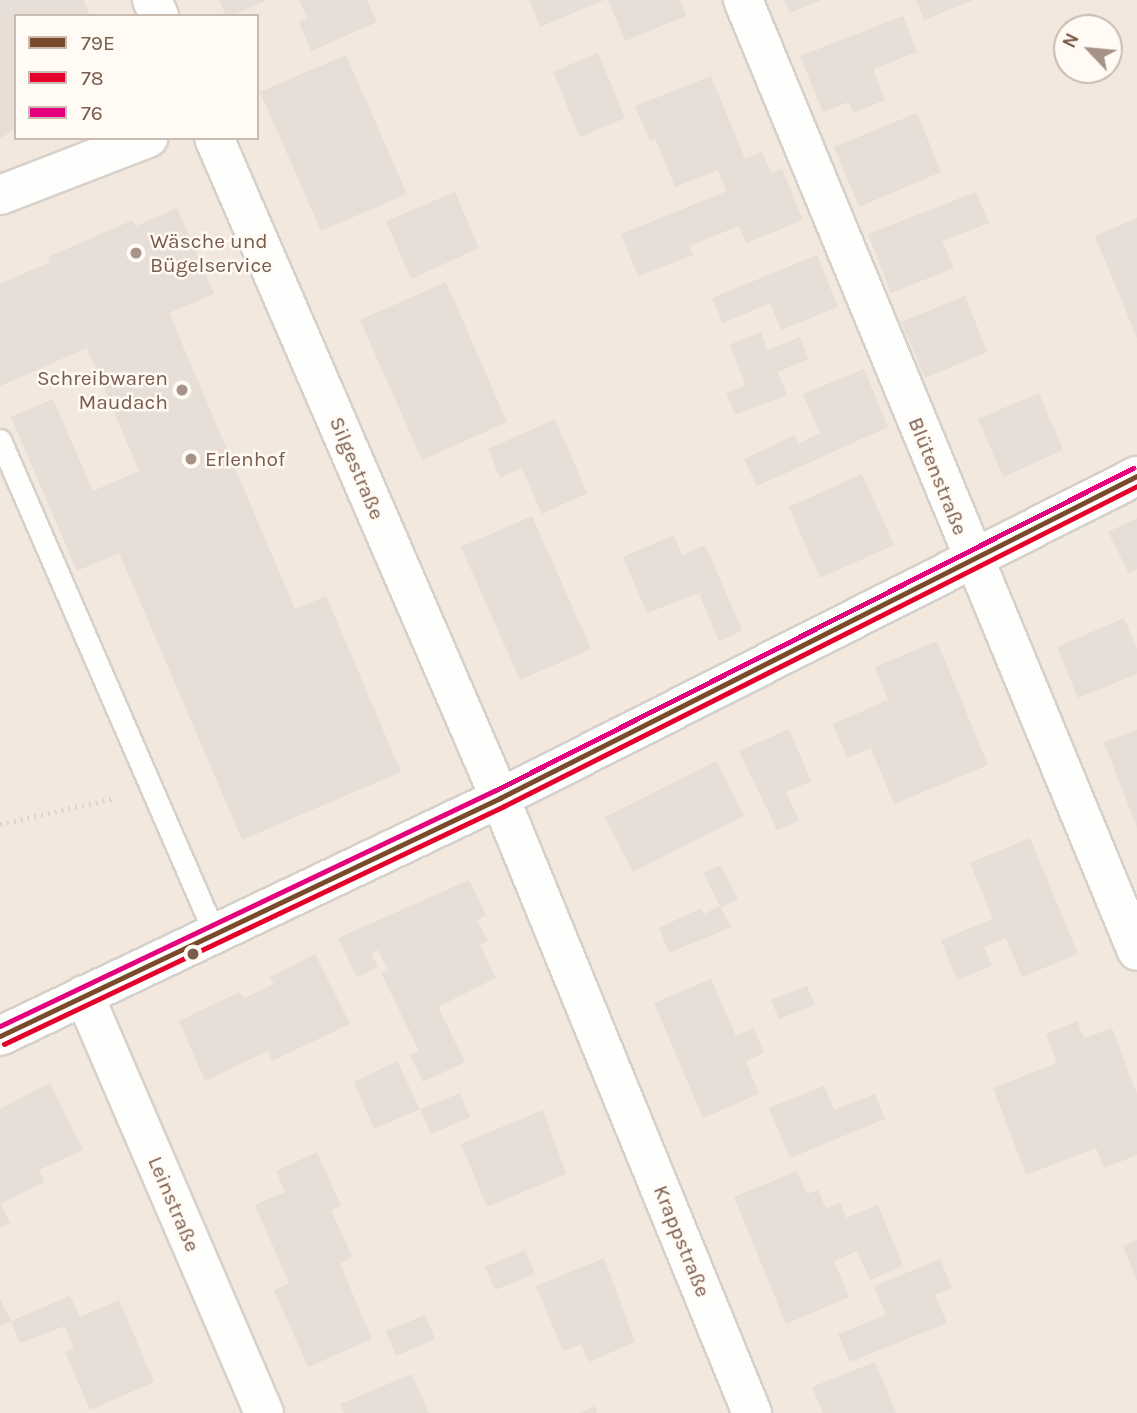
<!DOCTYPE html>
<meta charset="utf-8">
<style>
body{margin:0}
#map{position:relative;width:1137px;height:1413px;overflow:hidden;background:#f9f5f0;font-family:Karla,sans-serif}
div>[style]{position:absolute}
.residential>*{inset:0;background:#f2e8de}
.building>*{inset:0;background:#e6ded7}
.path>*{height:4.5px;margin-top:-2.25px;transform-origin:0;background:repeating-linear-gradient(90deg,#dcd5d0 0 2px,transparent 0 7px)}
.roads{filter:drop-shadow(2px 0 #d7d1cb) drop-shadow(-2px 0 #d7d1cb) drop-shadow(0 2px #d7d1cb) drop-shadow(0 -2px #d7d1cb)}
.lane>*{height:21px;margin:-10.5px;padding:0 10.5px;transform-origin:10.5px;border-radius:10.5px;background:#fefefd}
.street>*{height:38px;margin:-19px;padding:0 19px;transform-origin:19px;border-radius:19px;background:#fefefd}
.bus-1>*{height:5px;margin:-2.5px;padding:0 2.5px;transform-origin:2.5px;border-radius:2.5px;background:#7a4b2a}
.bus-2>*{height:5px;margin:-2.5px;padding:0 2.5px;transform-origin:2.5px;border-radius:2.5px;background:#e4002b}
.bus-3>*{height:5px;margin:-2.5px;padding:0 2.5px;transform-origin:2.5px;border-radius:2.5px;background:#e5007d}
.dots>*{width:19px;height:19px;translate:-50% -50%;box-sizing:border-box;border:4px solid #fffaf3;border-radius:50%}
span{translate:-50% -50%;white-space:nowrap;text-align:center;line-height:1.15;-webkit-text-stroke:5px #fffaf3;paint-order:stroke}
.poi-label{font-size:21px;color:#7a5c4d}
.left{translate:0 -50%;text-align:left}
.right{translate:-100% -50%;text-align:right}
.street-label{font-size:21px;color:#7a5c4d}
.legend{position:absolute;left:14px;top:14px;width:245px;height:126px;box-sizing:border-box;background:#fffaf3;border:2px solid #cabbb1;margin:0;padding:9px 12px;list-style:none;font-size:21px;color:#7a5c4d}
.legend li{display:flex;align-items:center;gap:14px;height:35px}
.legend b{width:35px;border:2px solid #cabbb1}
.north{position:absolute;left:1053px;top:14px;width:70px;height:70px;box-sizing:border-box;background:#fffaf3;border:2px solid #cabbb1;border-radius:50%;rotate:296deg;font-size:19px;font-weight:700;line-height:28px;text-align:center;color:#7a5c4d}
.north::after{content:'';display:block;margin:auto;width:24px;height:32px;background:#a69286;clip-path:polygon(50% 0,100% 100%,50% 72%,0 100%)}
</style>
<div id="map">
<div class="residential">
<i style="clip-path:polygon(evenodd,0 0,1137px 0,1137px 1413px,0 1413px,0 0,16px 16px,257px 16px,257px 138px,16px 138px,16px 16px,0 0,1067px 28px,1109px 28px,1109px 70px,1067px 70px,1067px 28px)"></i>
</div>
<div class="building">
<i style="clip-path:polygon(0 0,84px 0,90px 16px,16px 16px,16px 127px,0 139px)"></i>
<i style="clip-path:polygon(219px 0,267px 0,231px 16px,226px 16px)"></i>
<i style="clip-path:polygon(299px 0,367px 0,377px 22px,311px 51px,299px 22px,307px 18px)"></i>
<i style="clip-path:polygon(529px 0,604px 0,540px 27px)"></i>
<i style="clip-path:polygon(608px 0,680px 0,686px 16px,625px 41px)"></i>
<i style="clip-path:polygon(784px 0,821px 0,790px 13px)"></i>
<i style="clip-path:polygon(916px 0,973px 0,924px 20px)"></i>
<i style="clip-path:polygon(903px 16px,917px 52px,873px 69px,885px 100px,853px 113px,849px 102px,823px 112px,800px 56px)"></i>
<i style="clip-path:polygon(598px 53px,625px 118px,580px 137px,553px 72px)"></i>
<i style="clip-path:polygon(346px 55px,407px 194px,321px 231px,260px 92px)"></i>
<i style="clip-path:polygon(711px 76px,745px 159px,762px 152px,771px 173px,782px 169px,803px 220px,746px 243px,739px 226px,689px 246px,693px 255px,638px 276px,621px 234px,727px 191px,718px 170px,675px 187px,655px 138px,650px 141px,635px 106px)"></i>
<i style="clip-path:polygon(917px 113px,941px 172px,859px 207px,834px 147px)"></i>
<i style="clip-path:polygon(455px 192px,479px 248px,411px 279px,386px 221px)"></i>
<i style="clip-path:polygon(976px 192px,989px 223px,942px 241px,954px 268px,891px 293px,868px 234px)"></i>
<i style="clip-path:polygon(177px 208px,214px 294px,169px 313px,295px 609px,326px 596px,401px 772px,242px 840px,119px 553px,77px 571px,11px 417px,53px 399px,93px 491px,139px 471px,87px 348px,0 386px,0 284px,50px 262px,48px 257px,133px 220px,136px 226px)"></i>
<i style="clip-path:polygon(1137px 218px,1137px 338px,1095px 236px)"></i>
<i style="clip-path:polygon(817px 255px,838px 307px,781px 330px,770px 303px,723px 323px,712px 298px)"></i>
<i style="clip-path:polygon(446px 282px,507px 422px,422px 460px,360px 320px)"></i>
<i style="clip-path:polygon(965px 296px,987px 352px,925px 378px,901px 322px)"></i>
<i style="clip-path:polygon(761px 332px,767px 350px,800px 337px,808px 359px,778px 372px,787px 395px,735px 415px,726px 393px,746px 385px,729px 345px)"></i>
<i style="clip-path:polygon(864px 369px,888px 427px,757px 486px,744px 459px,795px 435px,798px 444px,820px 433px,803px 394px)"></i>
<i style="clip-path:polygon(1039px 393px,1063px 450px,1003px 477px,978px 419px)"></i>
<i style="clip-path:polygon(555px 419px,587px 493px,542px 514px,522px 468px,500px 478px,488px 449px)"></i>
<i style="clip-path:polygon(862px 474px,894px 545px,820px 578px,789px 507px)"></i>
<i style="clip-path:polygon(532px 516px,591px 649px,520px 680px,461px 547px)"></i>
<i style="clip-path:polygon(1137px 518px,1137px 569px,1129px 574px,1108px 532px)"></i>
<i style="clip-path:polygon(674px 535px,682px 555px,705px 545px,742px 630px,719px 642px,699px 593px,647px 613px,623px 557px)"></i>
<i style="clip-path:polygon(1124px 618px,1137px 649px,1137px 674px,1078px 698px,1057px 647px)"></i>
<i style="clip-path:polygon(937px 641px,988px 765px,894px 804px,871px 748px,847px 758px,833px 724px,888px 700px,875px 667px)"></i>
<i style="clip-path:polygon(789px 729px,811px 781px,786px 792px,799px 821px,777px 830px,739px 751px)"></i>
<i style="clip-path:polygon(1137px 730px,1137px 828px,1104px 742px)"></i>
<i style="clip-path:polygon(716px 761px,744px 816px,633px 872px,605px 817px)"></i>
<i style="clip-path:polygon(1030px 838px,1078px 954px,1022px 977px,1006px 938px,984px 947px,992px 966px,957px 980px,941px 940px,993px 919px,970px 863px)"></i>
<i style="clip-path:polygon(721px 865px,738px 899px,721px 908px,703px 873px)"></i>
<i style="clip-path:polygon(469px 880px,486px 915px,477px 920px,488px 941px,480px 945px,496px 978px,438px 1007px,465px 1062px,423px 1082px,410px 1055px,419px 1051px,381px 973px,388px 970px,378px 950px,371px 954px,378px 967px,357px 977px,338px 938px)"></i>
<i style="clip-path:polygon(720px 906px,731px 927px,669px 953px,659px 928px,701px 908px,704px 914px)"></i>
<i style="clip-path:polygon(315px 954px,350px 1024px,272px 1061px,268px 1051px,205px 1081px,179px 1021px,239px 992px,245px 998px,274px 984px,270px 977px)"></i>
<i style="clip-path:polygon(711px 979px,736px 1036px,754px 1028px,764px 1053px,746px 1061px,759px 1094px,703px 1118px,654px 1003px)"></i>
<i style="clip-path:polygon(807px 986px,815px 1005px,779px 1019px,771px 1000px)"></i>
<i style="clip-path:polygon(1077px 1021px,1084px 1038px,1112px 1028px,1137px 1094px,1137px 1155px,1104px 1168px,1096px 1148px,1026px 1175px,993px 1088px,1057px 1063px,1046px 1034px)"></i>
<i style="clip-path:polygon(397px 1061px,420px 1109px,374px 1129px,354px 1082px)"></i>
<i style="clip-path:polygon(50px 1083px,83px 1150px,39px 1170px,44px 1182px,1px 1204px,10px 1223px,0 1228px,0 1109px)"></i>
<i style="clip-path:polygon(824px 1086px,834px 1110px,875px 1094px,885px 1119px,790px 1158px,769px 1108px)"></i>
<i style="clip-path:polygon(460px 1093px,470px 1117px,431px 1134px,420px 1109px)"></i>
<i style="clip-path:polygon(543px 1110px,566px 1174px,487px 1207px,461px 1144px)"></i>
<i style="clip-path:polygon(317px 1152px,341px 1206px,331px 1210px,352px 1256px,340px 1264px,372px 1339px,308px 1367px,274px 1290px,289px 1283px,255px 1205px,285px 1192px,276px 1171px)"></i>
<i style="clip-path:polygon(797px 1171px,807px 1194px,818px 1190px,826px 1209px,840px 1202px,846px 1218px,878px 1205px,903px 1266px,870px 1280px,857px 1251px,834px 1261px,849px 1297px,786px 1324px,734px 1197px)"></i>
<i style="clip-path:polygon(1137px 1240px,1137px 1281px,1123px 1246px)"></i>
<i style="clip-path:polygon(525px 1250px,535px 1274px,495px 1290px,485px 1267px)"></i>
<i style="clip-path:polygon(604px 1258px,635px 1342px,589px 1362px,581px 1344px,563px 1351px,536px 1286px)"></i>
<i style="clip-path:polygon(940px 1259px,952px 1288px,935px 1295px,947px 1323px,850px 1362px,838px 1334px,886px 1315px,874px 1286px)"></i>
<i style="clip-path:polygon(70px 1296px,80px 1317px,119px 1300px,154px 1382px,90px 1410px,65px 1352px,74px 1348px,65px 1326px,20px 1343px,11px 1321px,0 1326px,0 1299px,11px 1321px)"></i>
<i style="clip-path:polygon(425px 1315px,435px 1339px,396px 1356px,386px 1331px)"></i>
<i style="clip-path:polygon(875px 1362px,896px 1413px,823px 1413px,812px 1387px)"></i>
<i style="clip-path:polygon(412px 1374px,429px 1413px,344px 1413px,340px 1404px)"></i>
<i style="clip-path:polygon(595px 1406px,597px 1413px,579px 1413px)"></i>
</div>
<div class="path">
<i style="left:0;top:824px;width:119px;rotate:-12.6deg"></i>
</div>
<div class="roads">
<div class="lane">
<i style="left:0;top:440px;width:537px;rotate:66.49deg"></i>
</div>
<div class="street">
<i style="left:152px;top:0;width:17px;rotate:66deg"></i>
<i style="left:743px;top:0;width:1029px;rotate:67.5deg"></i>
<i style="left:214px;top:138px;width:719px;rotate:66.57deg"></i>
<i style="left:500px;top:798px;width:665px;rotate:67.72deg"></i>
<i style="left:0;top:195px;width:159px;rotate:-21.1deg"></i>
<i style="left:84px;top:995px;width:455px;rotate:66.7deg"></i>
<i style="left:0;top:1036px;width:554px;rotate:-25.45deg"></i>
<i style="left:500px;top:798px;width:714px;rotate:-26.82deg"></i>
</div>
</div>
<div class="bus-1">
<i style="left:0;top:1036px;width:554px;rotate:-25.45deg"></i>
<i style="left:500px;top:798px;width:714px;rotate:-26.82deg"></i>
</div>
<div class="bus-2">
<i style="left:4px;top:1044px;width:554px;rotate:-25.45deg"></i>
<i style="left:504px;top:806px;width:709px;rotate:-26.82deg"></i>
</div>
<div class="bus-3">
<i style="left:0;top:1026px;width:549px;rotate:-25.45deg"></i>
<i style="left:496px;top:790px;width:714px;rotate:-26.82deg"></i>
</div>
<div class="dots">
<i style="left:136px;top:253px;background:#a69286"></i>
<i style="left:182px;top:390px;background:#a69286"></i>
<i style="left:191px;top:459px;background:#a69286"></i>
<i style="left:193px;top:954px;background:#7a5c4d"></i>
</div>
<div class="poi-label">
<span class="left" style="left:150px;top:253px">Wäsche und<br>Bügelservice</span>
<span class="right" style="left:168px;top:390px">Schreibwaren<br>Maudach</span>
<span class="left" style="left:205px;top:459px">Erlenhof</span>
</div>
<div class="street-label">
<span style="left:357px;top:468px;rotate:67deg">Silgestraße</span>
<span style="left:938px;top:476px;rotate:68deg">Blütenstraße</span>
<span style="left:174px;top:1204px;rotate:67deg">Leinstraße</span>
<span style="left:682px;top:1241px;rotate:68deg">Krappstraße</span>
</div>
<ul class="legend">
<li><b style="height:9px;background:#7a4b2a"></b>79E</li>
<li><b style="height:9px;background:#e4002b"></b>78</li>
<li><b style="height:9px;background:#e5007d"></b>76</li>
</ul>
<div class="north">N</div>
</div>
